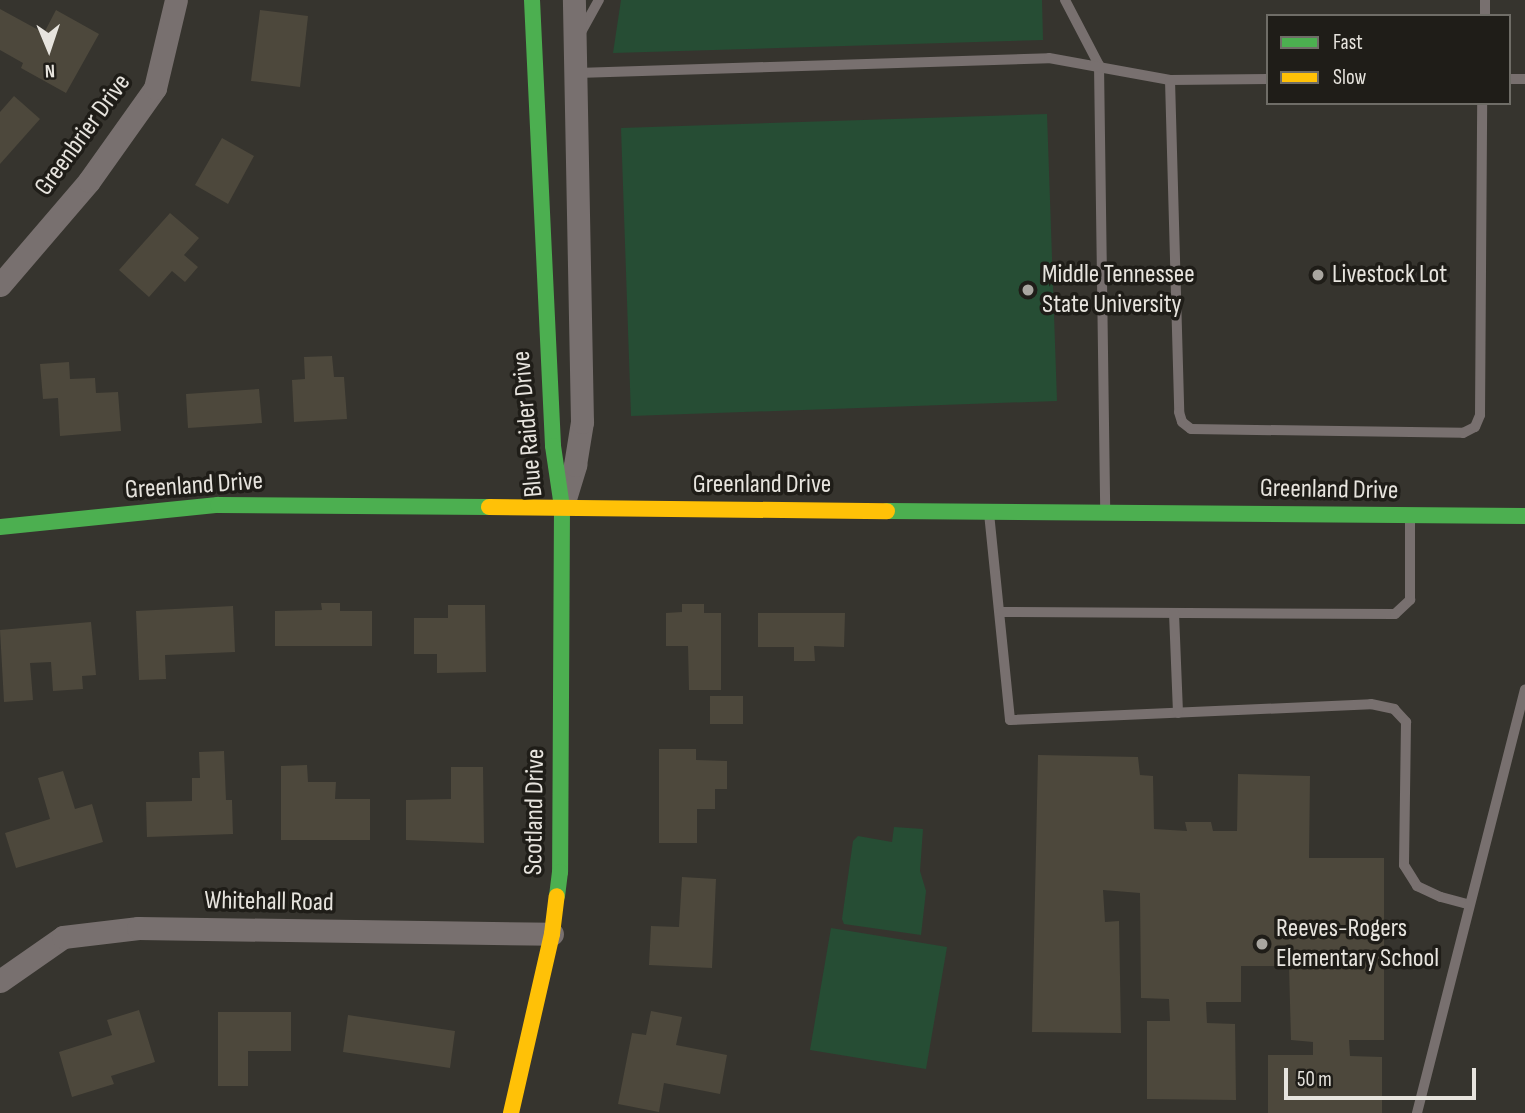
<!DOCTYPE html>
<style>
body{margin:0}
#map{position:relative;width:1525px;height:1113px;overflow:hidden;background:#36342e;font-family:"Sofia Sans Condensed",sans-serif}
div>[style]{position:absolute}
.green>*{inset:0;background:#264d34}
.building>*{inset:0;background:#4d483c}
.lane>*{height:10px;margin:-5px;padding:0 5px;transform-origin:5px;border-radius:5px;background:#78706f}
.street>*{height:23px;margin:-11.5px;padding:0 11.5px;transform-origin:11.5px;border-radius:11.5px;background:#78706f}
.fast>*{height:16px;margin:-8px;padding:0 8px;transform-origin:8px;border-radius:8px;background:#4caf50}
.slow>*{height:16px;margin:-8px;padding:0 8px;transform-origin:8px;border-radius:8px;background:#ffc107}
.dots>*{width:19px;height:19px;translate:-50% -50%;box-sizing:border-box;border:4px solid #1f1d18;border-radius:50%}
span{translate:-50% -50%;white-space:nowrap;text-align:center;line-height:1.15;-webkit-text-stroke:7px #1f1d18;paint-order:stroke}
.street-label{font-size:26px;color:#e7e4de}
.poi-label{font-size:26px;color:#e7e4de}
.left{translate:0 -50%;text-align:left}
.legend{position:absolute;left:1266px;top:14px;width:245px;height:91px;box-sizing:border-box;background:#1f1d18;border:2px solid #6f6d67;margin:0;padding:9px 12px;list-style:none;font-size:21px;color:#e7e4de}
.legend li{display:flex;align-items:center;gap:14px;height:35px}
.legend b{width:35px;border:2px solid #6f6d67}
.north{position:absolute;left:14px;top:14px;width:70px;height:70px;-webkit-text-stroke:5px #1f1d18;paint-order:stroke;rotate:178deg;font-size:19px;font-weight:700;line-height:28px;text-align:center;color:#e7e4de}
.north::after{content:'';display:block;margin:auto;width:24px;height:32px;background:#e7e4de;clip-path:polygon(50% 0,100% 100%,50% 72%,0 100%)}
.scale{position:absolute;left:1284px;top:1068px;width:192px;height:32px;box-sizing:border-box;border:4px solid #e7e4de;border-top:0;padding-left:9px;font-size:21px;line-height:24px;white-space:nowrap;color:#e7e4de;-webkit-text-stroke:5px #1f1d18;paint-order:stroke}
</style>
<div id="map">
<div class="green">
<i style="clip-path:polygon(621px 0,1042px 0,1043px 40px,613px 53px)"></i>
<i style="clip-path:polygon(1047px 114px,1057px 401px,631px 416px,621px 128px)"></i>
<i style="clip-path:polygon(894px 827px,923px 829px,920px 871px,926px 891px,921px 935px,844px 924px,842px 919px,853px 841px,858px 836px,892px 842px)"></i>
<i style="clip-path:polygon(831px 928px,947px 947px,926px 1069px,810px 1050px)"></i>
</div>
<div class="building">
<i style="clip-path:polygon(0 9px,44px 33px,56px 10px,99px 34px,66px 93px,21px 68px,23px 63px,0 50px)"></i>
<i style="clip-path:polygon(260px 10px,308px 16px,300px 87px,251px 81px)"></i>
<i style="clip-path:polygon(14px 96px,40px 119px,0 164px,0 112px)"></i>
<i style="clip-path:polygon(222px 138px,254px 156px,228px 204px,195px 185px)"></i>
<i style="clip-path:polygon(170px 213px,199px 238px,184px 255px,198px 267px,185px 282px,172px 271px,149px 297px,119px 270px)"></i>
<i style="clip-path:polygon(332px 356px,334px 377px,344px 377px,347px 419px,294px 422px,292px 380px,305px 379px,304px 357px)"></i>
<i style="clip-path:polygon(69px 362px,70px 379px,95px 378px,96px 393px,118px 392px,121px 431px,60px 436px,58px 398px,43px 399px,40px 364px)"></i>
<i style="clip-path:polygon(259px 389px,262px 423px,188px 428px,186px 394px)"></i>
<i style="clip-path:polygon(321px 603px,340px 603px,340px 611px,372px 611px,372px 646px,275px 646px,275px 611px,322px 610px)"></i>
<i style="clip-path:polygon(682px 604px,704px 604px,704px 613px,721px 613px,721px 690px,689px 690px,688px 646px,666px 646px,666px 613px,682px 612px)"></i>
<i style="clip-path:polygon(448px 605px,485px 605px,486px 672px,437px 673px,437px 654px,414px 654px,414px 618px,448px 618px)"></i>
<i style="clip-path:polygon(233px 606px,235px 652px,165px 655px,166px 679px,139px 680px,136px 611px)"></i>
<i style="clip-path:polygon(758px 613px,845px 613px,844px 647px,814px 646px,815px 661px,794px 661px,794px 647px,758px 647px)"></i>
<i style="clip-path:polygon(91px 622px,96px 675px,82px 676px,83px 689px,53px 691px,51px 662px,30px 663px,33px 700px,4px 702px,0 630px)"></i>
<i style="clip-path:polygon(710px 696px,743px 696px,743px 724px,710px 724px)"></i>
<i style="clip-path:polygon(659px 749px,696px 749px,696px 760px,727px 761px,727px 789px,715px 789px,715px 809px,697px 809px,697px 843px,659px 843px)"></i>
<i style="clip-path:polygon(224px 751px,226px 800px,232px 800px,233px 834px,147px 837px,146px 802px,192px 801px,192px 778px,200px 778px,199px 752px)"></i>
<i style="clip-path:polygon(1038px 755px,1138px 757px,1140px 775px,1153px 776px,1154px 829px,1187px 831px,1185px 822px,1211px 822px,1213px 831px,1237px 831px,1238px 774px,1310px 776px,1309px 858px,1384px 858px,1384px 1040px,1349px 1040px,1350px 1056px,1382px 1057px,1382px 1113px,1268px 1113px,1268px 1055px,1313px 1055px,1313px 1042px,1291px 1040px,1289px 966px,1241px 966px,1241px 1002px,1206px 1002px,1207px 1023px,1235px 1024px,1236px 1100px,1147px 1099px,1147px 1021px,1170px 1021px,1169px 999px,1141px 998px,1140px 893px,1103px 890px,1105px 922px,1119px 921px,1121px 1033px,1032px 1032px)"></i>
<i style="clip-path:polygon(307px 765px,308px 782px,336px 782px,335px 799px,370px 799px,370px 840px,281px 840px,281px 766px)"></i>
<i style="clip-path:polygon(451px 767px,483px 767px,484px 843px,406px 840px,406px 800px,451px 799px)"></i>
<i style="clip-path:polygon(63px 771px,75px 809px,92px 804px,103px 842px,16px 868px,5px 833px,50px 819px,38px 778px)"></i>
<i style="clip-path:polygon(682px 877px,716px 879px,712px 968px,649px 965px,651px 926px,679px 927px)"></i>
<i style="clip-path:polygon(139px 1010px,155px 1062px,111px 1076px,114px 1084px,72px 1097px,59px 1052px,112px 1035px,107px 1020px)"></i>
<i style="clip-path:polygon(651px 1011px,682px 1017px,676px 1045px,727px 1055px,720px 1094px,664px 1083px,659px 1112px,618px 1104px,632px 1033px,646px 1035px)"></i>
<i style="clip-path:polygon(218px 1012px,291px 1012px,291px 1051px,248px 1051px,248px 1086px,218px 1086px)"></i>
<i style="clip-path:polygon(348px 1015px,455px 1031px,450px 1068px,343px 1052px)"></i>
</div>
<div class="lane">
<i style="left:1065px;top:0;width:73px;rotate:62.4deg"></i>
<i style="left:1099px;top:65px;width:445px;rotate:89.2deg"></i>
<i style="left:1485px;top:16px;width:16px;rotate:-90deg"></i>
<i style="left:580px;top:34px;width:39px;rotate:-61deg"></i>
<i style="left:577px;top:73px;width:472px;rotate:-1.8deg"></i>
<i style="left:1049px;top:58px;width:123px;rotate:10.3deg"></i>
<i style="left:1170px;top:80px;width:98px;rotate:-0.6deg"></i>
<i style="left:1509px;top:79px;width:16px"></i>
<i style="left:1170px;top:80px;width:332px;rotate:88.4deg"></i>
<i style="left:1179px;top:412px;width:10px;rotate:73deg"></i>
<i style="left:1182px;top:422px;width:11px;rotate:38deg"></i>
<i style="left:1191px;top:429px;width:272px;rotate:0.8deg"></i>
<i style="left:1463px;top:433px;width:13px;rotate:-27deg"></i>
<i style="left:1475px;top:427px;width:13px;rotate:-67deg"></i>
<i style="left:1480px;top:415px;width:312px;rotate:-89.6deg"></i>
<i style="left:989px;top:513px;width:208px;rotate:84.2deg"></i>
<i style="left:1010px;top:720px;width:361px;rotate:-2.5deg"></i>
<i style="left:1371px;top:704px;width:24px;rotate:12deg"></i>
<i style="left:1394px;top:709px;width:18px;rotate:47deg"></i>
<i style="left:1406px;top:722px;width:143px;rotate:90.8deg"></i>
<i style="left:1404px;top:865px;width:25px;rotate:58deg"></i>
<i style="left:1417px;top:886px;width:26px;rotate:25deg"></i>
<i style="left:1441px;top:897px;width:28px;rotate:15deg"></i>
<i style="left:1001px;top:612px;width:394px;rotate:0.3deg"></i>
<i style="left:1395px;top:614px;width:21px;rotate:-43deg"></i>
<i style="left:1410px;top:600px;width:83px;rotate:-90deg"></i>
<i style="left:1174px;top:613px;width:100px;rotate:87.7deg"></i>
<i style="left:1417px;top:1113px;width:437px;rotate:-75.7deg"></i>
</div>
<div class="street">
<i style="left:0;top:285px;width:137px;rotate:-49.4deg"></i>
<i style="left:89px;top:181px;width:114px;rotate:-54.6deg"></i>
<i style="left:155px;top:88px;width:90px;rotate:-76.6deg"></i>
<i style="left:564px;top:502px;width:39px;rotate:-73deg"></i>
<i style="left:575px;top:465px;width:44px;rotate:-80.8deg"></i>
<i style="left:582px;top:422px;width:422px;rotate:-91.1deg"></i>
<i style="left:0;top:981px;width:77px;rotate:-34.9deg"></i>
<i style="left:63px;top:937px;width:76px;rotate:-6.8deg"></i>
<i style="left:138px;top:928px;width:414px;rotate:0.8deg"></i>
</div>
<div class="fast">
<i style="left:532px;top:0;width:446px;rotate:87.3deg"></i>
<i style="left:553px;top:446px;width:62px;rotate:81.6deg"></i>
<i style="left:562px;top:507px;width:365px;rotate:90.3deg"></i>
<i style="left:560px;top:872px;width:24px;rotate:97deg"></i>
<i style="left:887px;top:511px;width:638px;rotate:0.45deg"></i>
<i style="left:0;top:527px;width:219px;rotate:-5.8deg"></i>
<i style="left:218px;top:505px;width:271px;rotate:0.4deg"></i>
</div>
<div class="slow">
<i style="left:489px;top:507px;width:398px;rotate:0.6deg"></i>
<i style="left:511px;top:1113px;width:184px;rotate:-77.1deg"></i>
<i style="left:552px;top:934px;width:38px;rotate:-83deg"></i>
</div>
<div class="dots">
<i style="left:1318px;top:275px;background:#a9a6a0"></i>
<i style="left:1028px;top:290px;background:#a9a6a0"></i>
<i style="left:1262px;top:944px;background:#a9a6a0"></i>
</div>
<div class="street-label">
<span style="left:83px;top:135px;rotate:-54deg">Greenbrier Drive</span>
<span style="left:528px;top:424px;rotate:-95deg">Blue Raider Drive</span>
<span style="left:762px;top:485px">Greenland Drive</span>
<span style="left:194px;top:486px;rotate:-4deg">Greenland Drive</span>
<span style="left:1329px;top:490px;rotate:1deg">Greenland Drive</span>
<span style="left:535px;top:812px;rotate:-89deg">Scotland Drive</span>
<span style="left:269px;top:902px;rotate:1deg">Whitehall Road</span>
</div>
<div class="poi-label">
<span class="left" style="left:1042px;top:290px">Middle Tennessee<br>State University</span>
<span class="left" style="left:1332px;top:275px">Livestock Lot</span>
<span class="left" style="left:1276px;top:944px">Reeves-Rogers<br>Elementary School</span>
</div>
<ul class="legend">
<li><b style="height:9px;background:#4caf50"></b>Fast</li>
<li><b style="height:9px;background:#ffc107"></b>Slow</li>
</ul>
<div class="north">N</div>
<div class="scale">50 m</div>
</div>
